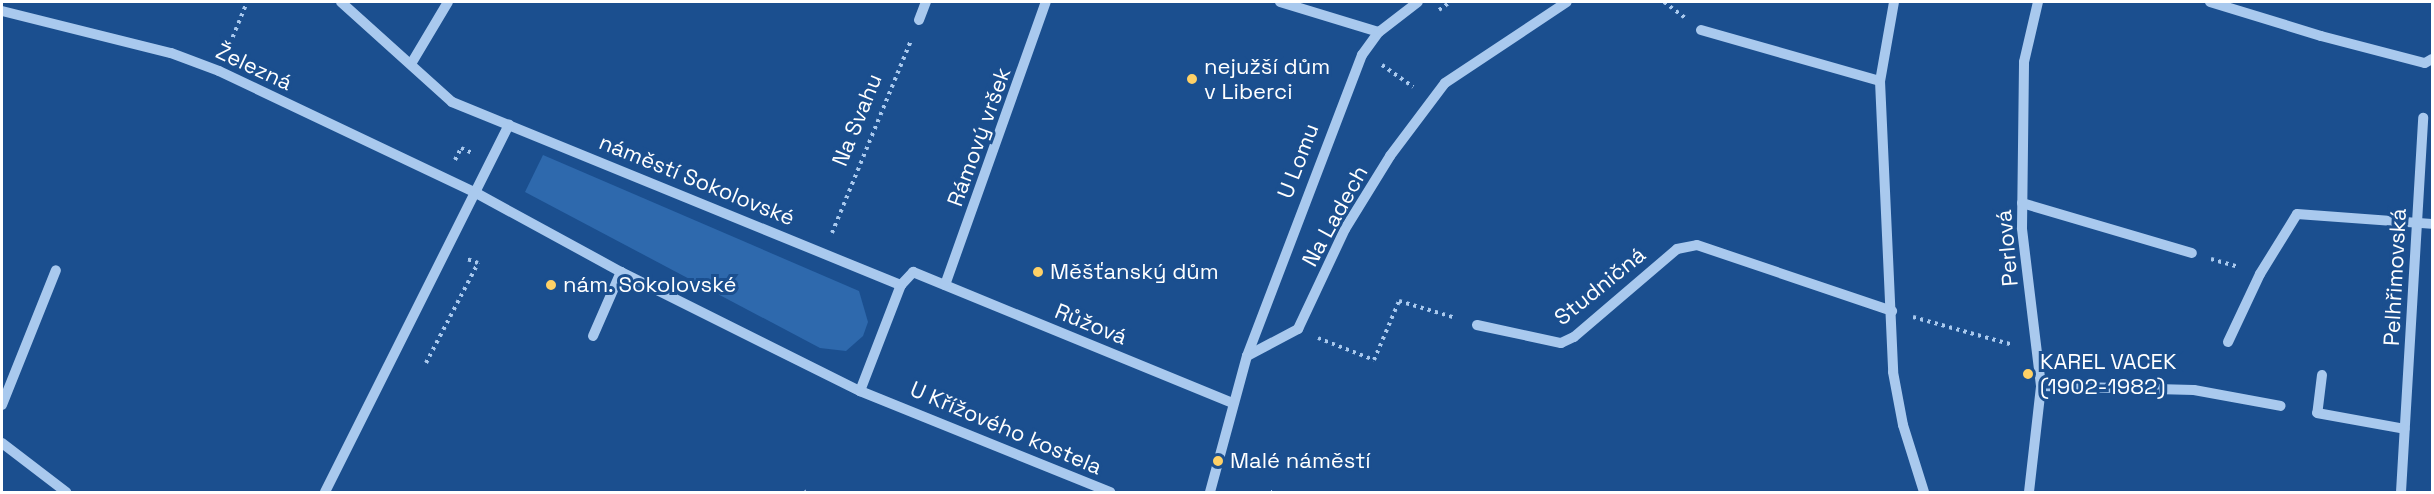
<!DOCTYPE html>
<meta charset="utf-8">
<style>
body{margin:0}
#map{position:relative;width:2434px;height:494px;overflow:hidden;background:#1b4f8f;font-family:"Space Grotesk",sans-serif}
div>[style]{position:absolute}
.green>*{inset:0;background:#2e69ad}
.path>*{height:4px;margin-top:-2px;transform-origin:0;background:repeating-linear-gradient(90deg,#a9c9ee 0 3px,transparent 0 7.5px)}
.minor>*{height:10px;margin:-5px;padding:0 5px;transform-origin:5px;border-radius:5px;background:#a9c9ee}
.dots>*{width:16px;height:16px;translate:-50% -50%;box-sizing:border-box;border:3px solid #1b4f8f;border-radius:50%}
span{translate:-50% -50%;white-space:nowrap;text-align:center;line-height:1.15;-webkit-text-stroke:6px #1b4f8f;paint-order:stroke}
.poi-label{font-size:22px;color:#fff}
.left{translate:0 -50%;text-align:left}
.street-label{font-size:22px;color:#fff}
.frame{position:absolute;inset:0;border:3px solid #fff;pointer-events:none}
</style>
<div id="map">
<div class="green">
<i style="clip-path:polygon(543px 155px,859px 291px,868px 322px,863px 336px,846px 351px,820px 348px,525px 192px)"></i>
</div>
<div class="path">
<i style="left:1664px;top:2px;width:26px;rotate:37deg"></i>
<i style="left:1439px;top:10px;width:14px;rotate:-36deg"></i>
<i style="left:227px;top:51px;width:53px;rotate:-67.8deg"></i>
<i style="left:1382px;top:65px;width:38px;rotate:35deg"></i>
<i style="left:455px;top:160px;width:13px;rotate:-63deg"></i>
<i style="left:461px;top:148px;width:12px;rotate:24deg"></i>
<i style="left:832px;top:233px;width:209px;rotate:-67.7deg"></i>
<i style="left:2211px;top:259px;width:29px;rotate:16deg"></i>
<i style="left:1913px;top:317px;width:104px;rotate:15.6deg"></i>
<i style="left:1318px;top:338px;width:60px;rotate:21.4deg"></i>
<i style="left:1374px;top:360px;width:64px;rotate:-67deg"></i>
<i style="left:1399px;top:301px;width:59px;rotate:16.6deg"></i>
<i style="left:426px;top:363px;width:113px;rotate:-62.5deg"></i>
<i style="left:478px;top:263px;width:12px;rotate:-160deg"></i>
<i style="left:804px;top:491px;width:1px;rotate:45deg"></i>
<i style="left:1271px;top:492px;width:1px"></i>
</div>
<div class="minor">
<i style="left:341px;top:2px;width:149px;rotate:42deg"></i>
<i style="left:452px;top:102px;width:485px;rotate:22.2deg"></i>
<i style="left:901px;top:285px;width:18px;rotate:-47deg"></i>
<i style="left:913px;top:272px;width:345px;rotate:22.3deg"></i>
<i style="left:1280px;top:2px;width:103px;rotate:16.9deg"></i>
<i style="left:1894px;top:2px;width:80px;rotate:100deg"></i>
<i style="left:1880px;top:81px;width:291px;rotate:87.4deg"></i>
<i style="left:1893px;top:372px;width:54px;rotate:79.3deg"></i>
<i style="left:1903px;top:425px;width:70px;rotate:72.6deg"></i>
<i style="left:2210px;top:2px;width:116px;rotate:17deg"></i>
<i style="left:2321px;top:36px;width:107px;rotate:14.6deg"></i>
<i style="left:2425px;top:63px;width:8px;rotate:-30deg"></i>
<i style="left:2px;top:11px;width:174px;rotate:14deg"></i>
<i style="left:171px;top:53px;width:51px;rotate:20.6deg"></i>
<i style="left:219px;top:71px;width:287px;rotate:25.4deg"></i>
<i style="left:478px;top:194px;width:163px;rotate:28.6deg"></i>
<i style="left:621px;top:272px;width:267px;rotate:26.5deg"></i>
<i style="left:860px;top:391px;width:270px;rotate:22deg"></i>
<i style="left:919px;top:20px;width:19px;rotate:-69deg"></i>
<i style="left:1701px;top:30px;width:186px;rotate:15.9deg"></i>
<i style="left:411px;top:64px;width:72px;rotate:-59.2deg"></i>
<i style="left:2022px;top:203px;width:177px;rotate:16.4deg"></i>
<i style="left:945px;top:285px;width:300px;rotate:-70.4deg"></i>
<i style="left:1477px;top:325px;width:86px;rotate:12.1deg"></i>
<i style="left:1561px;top:343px;width:14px;rotate:-25deg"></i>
<i style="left:1574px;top:337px;width:135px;rotate:-40.5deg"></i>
<i style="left:1677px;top:249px;width:20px;rotate:-11deg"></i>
<i style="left:1697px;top:245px;width:206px;rotate:18.7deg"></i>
<i style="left:593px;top:336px;width:70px;rotate:-66.4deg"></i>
<i style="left:2228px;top:342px;width:75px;rotate:-64.8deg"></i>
<i style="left:2260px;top:274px;width:70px;rotate:-58.3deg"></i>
<i style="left:2297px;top:214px;width:135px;rotate:4.2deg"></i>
<i style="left:1247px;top:356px;width:58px;rotate:-27.9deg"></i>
<i style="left:1298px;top:329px;width:110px;rotate:-64.8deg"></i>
<i style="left:1345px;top:229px;width:86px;rotate:-58.3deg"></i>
<i style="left:1390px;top:156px;width:91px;rotate:-53deg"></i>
<i style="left:1445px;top:83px;width:146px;rotate:-33.6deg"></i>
<i style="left:2322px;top:375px;width:38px;rotate:97deg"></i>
<i style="left:2317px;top:413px;width:89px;rotate:10.3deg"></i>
<i style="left:2041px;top:386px;width:153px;rotate:1.5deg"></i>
<i style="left:2194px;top:390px;width:88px;rotate:10.4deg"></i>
<i style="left:860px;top:391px;width:114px;rotate:-68.9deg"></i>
<i style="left:2px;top:405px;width:145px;rotate:-68.2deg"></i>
<i style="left:2px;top:443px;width:81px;rotate:37.4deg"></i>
<i style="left:325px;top:492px;width:411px;rotate:-63.4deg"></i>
<i style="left:1210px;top:492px;width:141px;rotate:-74.8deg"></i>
<i style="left:1247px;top:356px;width:322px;rotate:-69.1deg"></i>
<i style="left:1362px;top:55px;width:29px;rotate:-54deg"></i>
<i style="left:1379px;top:32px;width:49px;rotate:-37.6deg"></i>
<i style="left:2029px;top:492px;width:107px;rotate:-83.5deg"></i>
<i style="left:2041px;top:386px;width:159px;rotate:-96.9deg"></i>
<i style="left:2022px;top:228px;width:166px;rotate:-89.3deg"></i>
<i style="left:2024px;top:62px;width:62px;rotate:-76.9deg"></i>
<i style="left:2401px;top:492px;width:375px;rotate:-86.6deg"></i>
</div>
<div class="dots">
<i style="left:1192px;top:79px;background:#ffd166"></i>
<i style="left:1038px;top:272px;background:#ffd166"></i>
<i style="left:551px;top:285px;background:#ffd166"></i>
<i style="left:2028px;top:374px;background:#ffd166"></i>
<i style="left:1218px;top:461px;background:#ffd166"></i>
</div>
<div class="poi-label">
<span class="left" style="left:1204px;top:79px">nejužší dům<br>v Liberci</span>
<span class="left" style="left:1050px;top:272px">Měšťanský dům</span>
<span class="left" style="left:563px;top:285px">nám. Sokolovské</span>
<span class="left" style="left:2040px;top:374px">KAREL VACEK<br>(1902-1982)</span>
<span class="left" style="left:1230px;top:461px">Malé náměstí</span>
</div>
<div class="street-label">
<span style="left:254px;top:67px;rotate:25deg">Železná</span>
<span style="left:857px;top:120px;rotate:-68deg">Na Svahu</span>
<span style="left:979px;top:137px;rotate:-70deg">Rámový vršek</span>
<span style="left:1298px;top:161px;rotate:-69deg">U Lomu</span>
<span style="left:697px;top:180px;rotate:22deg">náměstí Sokolovské</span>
<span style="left:1335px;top:216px;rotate:-61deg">Na Ladech</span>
<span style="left:2007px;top:248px;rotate:-95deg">Perlová</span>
<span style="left:2395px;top:277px;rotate:-87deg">Pelhřimovská</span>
<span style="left:1600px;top:286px;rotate:-39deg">Studničná</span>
<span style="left:1091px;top:324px;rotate:22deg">Růžová</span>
<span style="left:1006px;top:428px;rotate:23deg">U Křížového kostela</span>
</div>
<div class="frame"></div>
</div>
